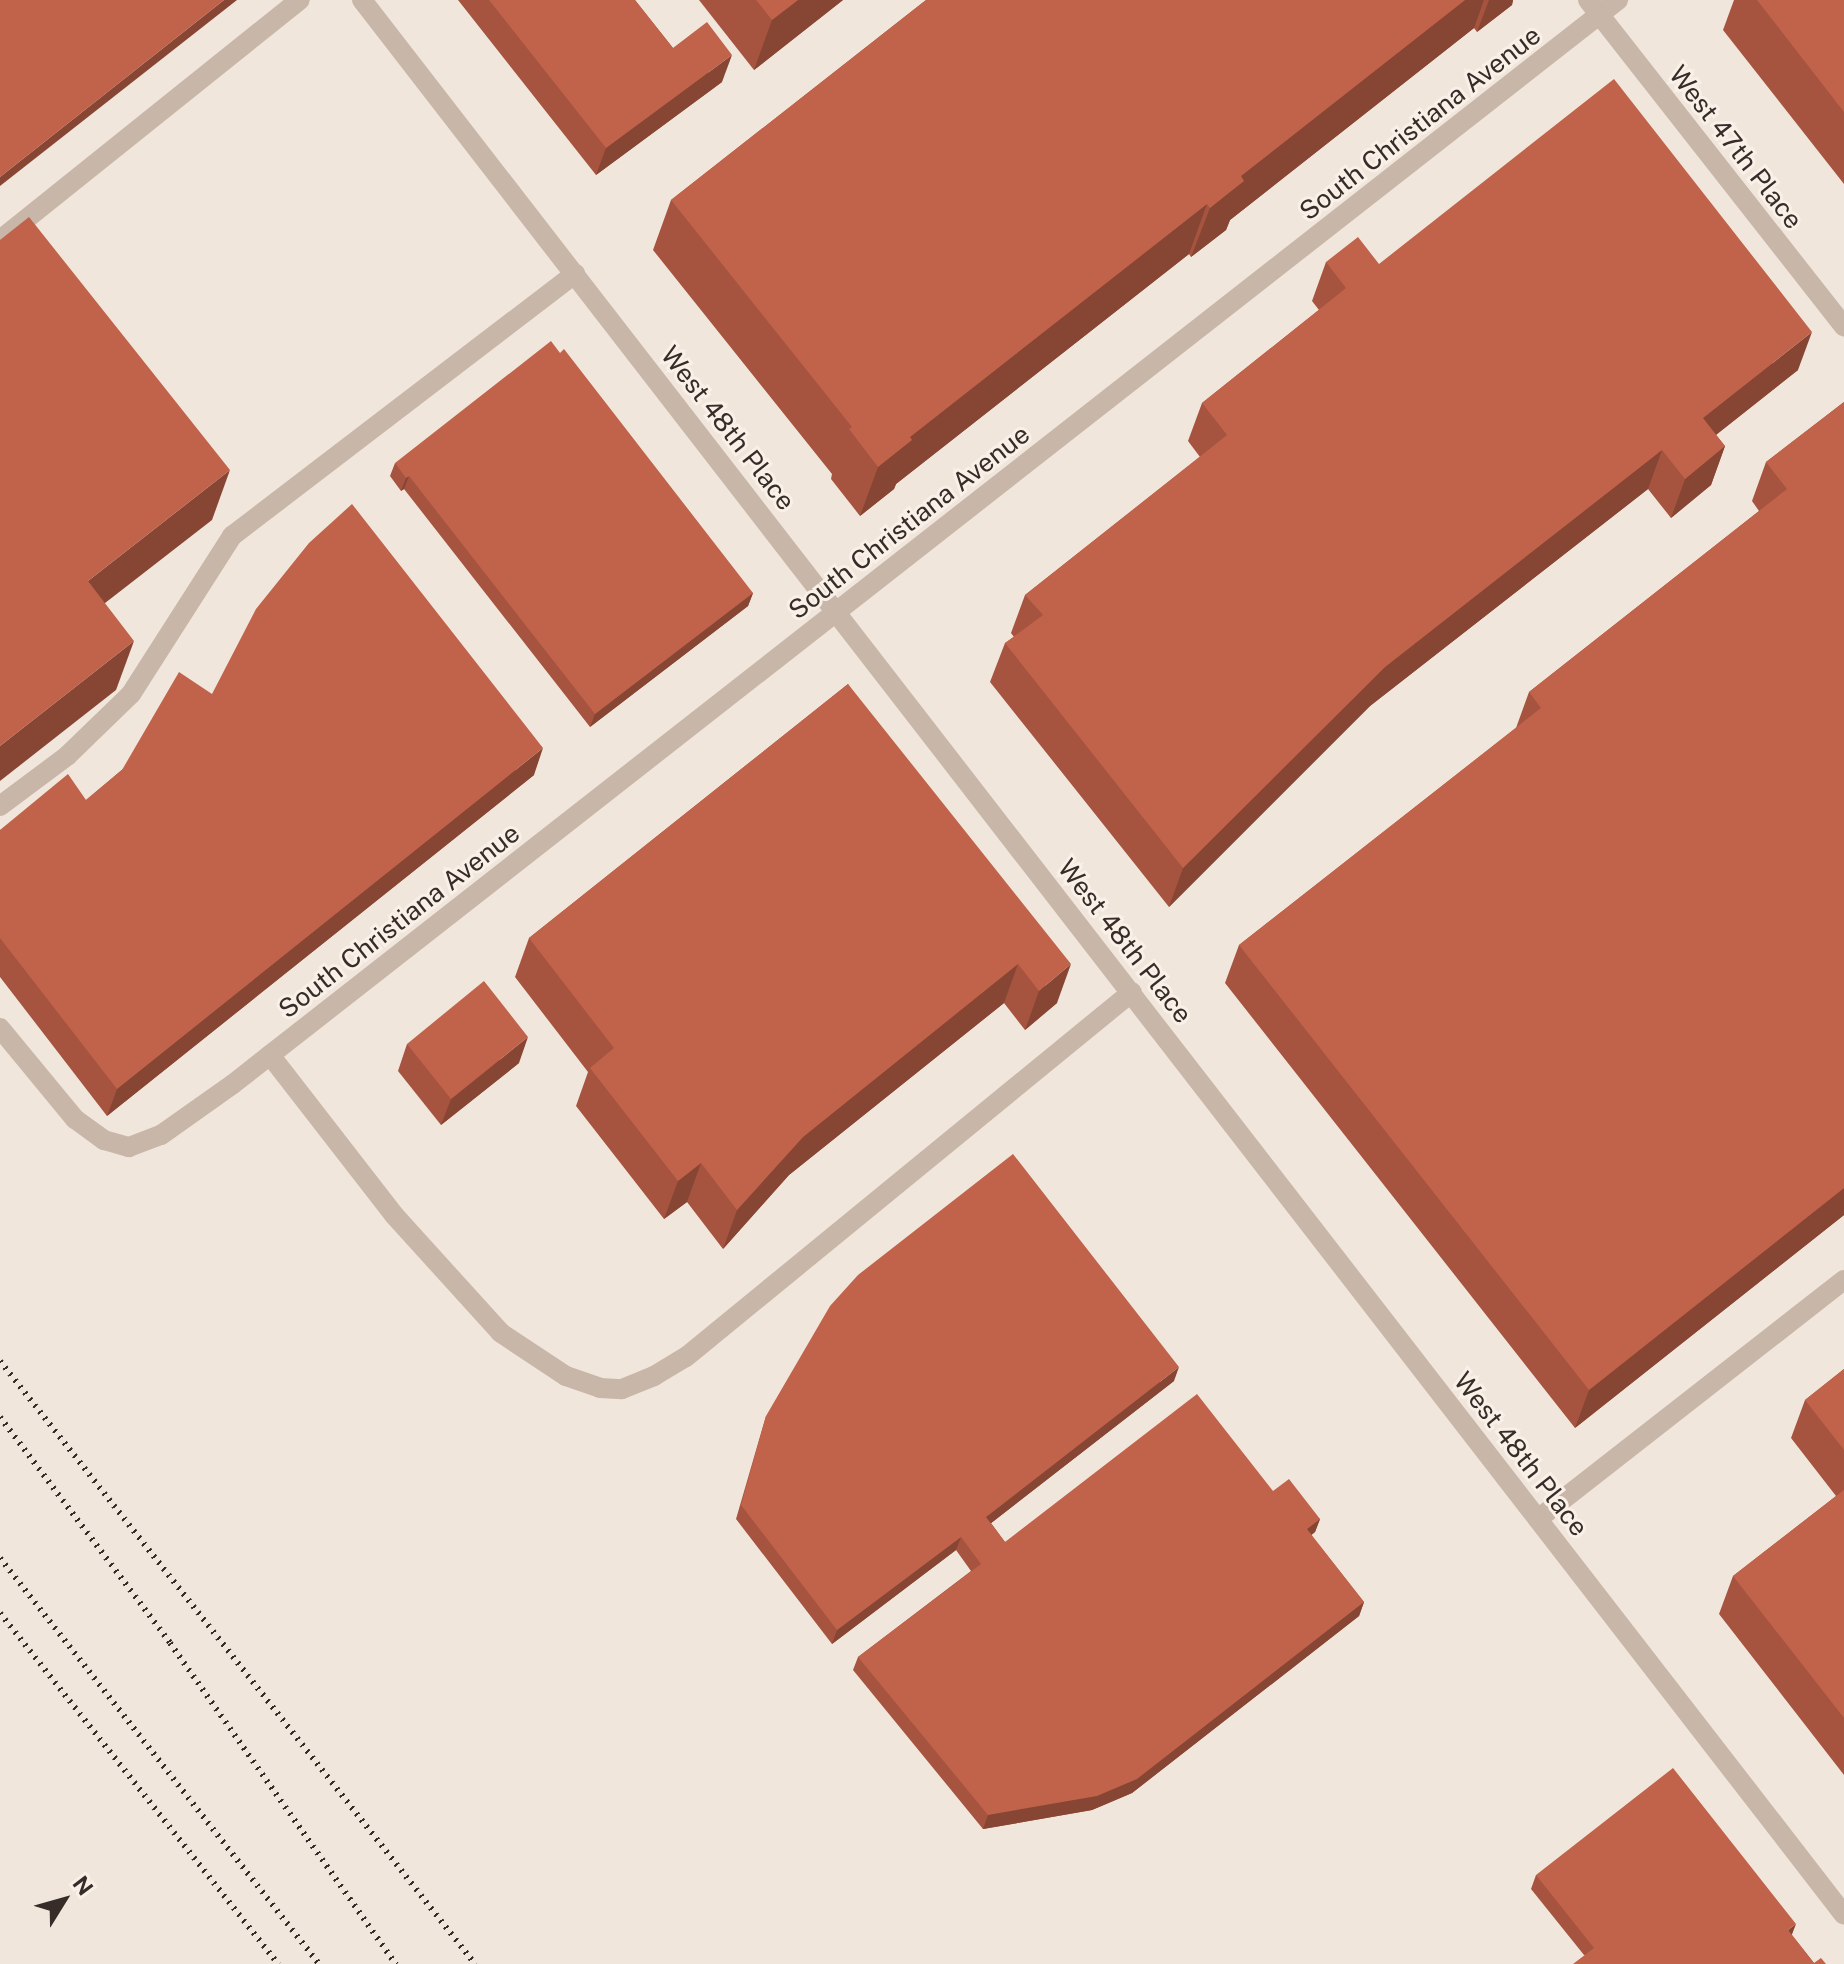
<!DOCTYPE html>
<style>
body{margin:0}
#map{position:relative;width:1844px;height:1964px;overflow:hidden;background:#f1e6dc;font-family:"Public Sans",sans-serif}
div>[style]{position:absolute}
.lane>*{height:20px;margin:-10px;padding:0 10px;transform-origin:10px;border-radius:10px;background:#c8b6a8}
.street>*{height:20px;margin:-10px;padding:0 10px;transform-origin:10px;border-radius:10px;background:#c8b6a8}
.rail>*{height:6px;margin-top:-3px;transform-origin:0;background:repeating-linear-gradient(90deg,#362c28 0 2px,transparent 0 8px)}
.wall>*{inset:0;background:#a65440}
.shaded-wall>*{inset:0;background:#874534}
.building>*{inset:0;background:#c1624a}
span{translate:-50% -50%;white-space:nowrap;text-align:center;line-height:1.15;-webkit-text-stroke:6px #f9f0e8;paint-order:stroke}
.street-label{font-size:26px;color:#362c28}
.north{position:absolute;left:24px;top:1860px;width:80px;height:80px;-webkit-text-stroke:6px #f9f0e8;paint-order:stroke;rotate:53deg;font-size:22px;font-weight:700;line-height:32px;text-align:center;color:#362c28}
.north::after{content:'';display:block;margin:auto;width:28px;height:36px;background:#362c28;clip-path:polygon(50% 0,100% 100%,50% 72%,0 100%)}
</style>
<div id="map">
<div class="lane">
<i style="left:0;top:240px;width:384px;rotate:-38.7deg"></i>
<i style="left:0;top:806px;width:84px;rotate:-36.7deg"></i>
<i style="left:67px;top:756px;width:89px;rotate:-44.1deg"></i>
<i style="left:131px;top:694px;width:188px;rotate:-57.4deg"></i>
<i style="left:232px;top:536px;width:432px;rotate:-37.4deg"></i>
<i style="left:0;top:1028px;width:118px;rotate:50.5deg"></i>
<i style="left:75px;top:1119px;width:36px;rotate:36deg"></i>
<i style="left:104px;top:1140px;width:26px;rotate:16deg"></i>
<i style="left:129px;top:1147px;width:34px;rotate:-21deg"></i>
<i style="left:161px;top:1135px;width:88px;rotate:-35.3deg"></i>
<i style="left:270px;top:1055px;width:202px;rotate:52.2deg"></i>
<i style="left:394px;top:1215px;width:159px;rotate:47.8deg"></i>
<i style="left:501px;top:1333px;width:78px;rotate:33.5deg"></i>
<i style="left:566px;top:1376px;width:36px;rotate:19deg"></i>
<i style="left:600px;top:1388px;width:22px;rotate:3deg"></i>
<i style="left:622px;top:1389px;width:35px;rotate:-22deg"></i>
<i style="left:654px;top:1376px;width:37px;rotate:-31deg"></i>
<i style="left:686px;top:1357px;width:576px;rotate:-39.3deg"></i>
<i style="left:1538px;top:1519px;width:388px;rotate:-38deg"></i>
</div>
<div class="street">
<i style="left:362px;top:0;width:2421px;rotate:52.26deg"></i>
<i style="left:1588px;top:0;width:415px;rotate:51.9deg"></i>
<i style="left:233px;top:1084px;width:1759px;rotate:-38.05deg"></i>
</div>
<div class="rail">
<i style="left:0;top:1361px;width:768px;rotate:51.77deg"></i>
<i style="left:0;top:1417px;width:283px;rotate:53deg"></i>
<i style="left:170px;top:1643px;width:393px;rotate:54.9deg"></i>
<i style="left:0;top:1558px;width:516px;rotate:51.84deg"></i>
<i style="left:0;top:1613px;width:448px;rotate:51.6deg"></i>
</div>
<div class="wall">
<i style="clip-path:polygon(458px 0,635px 0,673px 48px,722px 82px,596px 175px)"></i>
<i style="clip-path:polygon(699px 0,843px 0,754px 70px)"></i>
<i style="clip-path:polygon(926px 0,1513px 0,1512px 5px,1477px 32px,1474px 28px,1230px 220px,1226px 230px,1191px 257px,1189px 254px,896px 484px,894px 489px,860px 516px,831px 479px,832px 474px,653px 250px,671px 200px)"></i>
<i style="clip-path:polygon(1734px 0,1844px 0,1844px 184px,1723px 30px)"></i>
<i style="clip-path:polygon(1326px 262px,1379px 264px,1798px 370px,1716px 435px,1725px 446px,1711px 485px,1671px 518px,1648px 489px,1370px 706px,1169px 907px,990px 682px,1005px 643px,1014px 637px,1011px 633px,1025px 595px,1200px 457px,1188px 441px,1202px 403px,1319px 310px,1312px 301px)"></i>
<i style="clip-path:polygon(1844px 402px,1844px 1215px,1575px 1428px,1225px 983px,1239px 945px,1516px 728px,1529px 692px,1759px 511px,1752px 501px,1766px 462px)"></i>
<i style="clip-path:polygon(395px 463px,753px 593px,748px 606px,590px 727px,404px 489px,401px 491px,390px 476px)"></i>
<i style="clip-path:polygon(848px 684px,1057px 1003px,1025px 1030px,1004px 1003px,789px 1175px,723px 1249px,687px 1202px,664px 1219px,576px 1106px,588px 1072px,515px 977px,529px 938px)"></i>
<i style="clip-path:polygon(212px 694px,534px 775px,107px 1116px,0 977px,0 830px,86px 800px)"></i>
<i style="clip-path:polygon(407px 1044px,519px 1063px,441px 1125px,398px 1071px)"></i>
<i style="clip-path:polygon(1844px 1369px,1844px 1775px,1719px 1614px,1733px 1576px,1836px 1496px,1791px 1438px,1805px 1400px)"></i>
<i style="clip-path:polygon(1174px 1381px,991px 1523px,1005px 1542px,1273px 1491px,1320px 1519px,1315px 1532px,1311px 1535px,1364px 1602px,1359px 1616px,1132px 1793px,1092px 1810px,983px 1829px,853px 1670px,858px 1657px,971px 1571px,956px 1550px,832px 1644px,736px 1519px,766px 1416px)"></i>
<i style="clip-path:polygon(1536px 1875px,1792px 1935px,1814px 1963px,1584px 1955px,1531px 1889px)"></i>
</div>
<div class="shaded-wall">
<i style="clip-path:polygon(224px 0,237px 0,0 186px,0 177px)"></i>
<i style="clip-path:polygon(798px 0,843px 0,754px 70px,772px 20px)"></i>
<i style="clip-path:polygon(1465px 0,1484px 0,1474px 28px,1230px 220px,1226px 230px,1191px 257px,1210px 208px,1241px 176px)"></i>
<i style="clip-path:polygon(1489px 0,1513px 0,1512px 5px,1477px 32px)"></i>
<i style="clip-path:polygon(732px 55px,722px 82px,596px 175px,606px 148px)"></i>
<i style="clip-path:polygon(1207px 204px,1189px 254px,896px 484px,894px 489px,860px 516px,878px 467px,910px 437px)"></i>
<i style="clip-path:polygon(1812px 332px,1798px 370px,1689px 456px,1703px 418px)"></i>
<i style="clip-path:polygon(1725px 446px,1711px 485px,1671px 518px,1685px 479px)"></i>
<i style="clip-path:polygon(1662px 450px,1648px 489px,1370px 706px,1169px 907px,1183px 868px,1385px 667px)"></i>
<i style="clip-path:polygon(230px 470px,212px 520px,69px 631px,88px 581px)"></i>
<i style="clip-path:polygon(409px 476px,404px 489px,401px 491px,406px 478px)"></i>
<i style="clip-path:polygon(753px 593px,748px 606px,590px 727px,595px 714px)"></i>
<i style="clip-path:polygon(134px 641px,116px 690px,0 781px,0 746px)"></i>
<i style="clip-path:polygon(543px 748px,534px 775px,107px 1116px,117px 1089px)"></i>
<i style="clip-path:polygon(1018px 964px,1004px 1003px,789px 1175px,723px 1249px,737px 1210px,803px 1137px)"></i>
<i style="clip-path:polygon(1071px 964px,1057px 1003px,1025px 1030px,1039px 991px)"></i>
<i style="clip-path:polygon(528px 1037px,519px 1063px,441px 1125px,451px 1099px)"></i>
<i style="clip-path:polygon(701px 1163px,687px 1202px,664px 1219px,678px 1181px)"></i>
<i style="clip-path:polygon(1844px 1188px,1844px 1215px,1575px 1428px,1589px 1390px)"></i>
<i style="clip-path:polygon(1179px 1367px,1174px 1381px,981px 1531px,986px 1517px)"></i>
<i style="clip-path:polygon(1320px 1519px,1315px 1532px,1302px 1543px,1307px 1529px)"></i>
<i style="clip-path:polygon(961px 1537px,956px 1550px,832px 1644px,837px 1630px)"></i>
<i style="clip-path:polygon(1364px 1602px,1359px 1616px,1132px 1793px,1092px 1810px,983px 1829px,988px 1815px)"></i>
<i style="clip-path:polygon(1796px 1924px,1791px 1937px,1788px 1930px)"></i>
</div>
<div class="building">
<i style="clip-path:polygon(0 0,224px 0,0 177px)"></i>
<i style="clip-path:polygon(489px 0,635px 0,673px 48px,707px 22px,732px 55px,606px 148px)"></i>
<i style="clip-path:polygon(756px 0,798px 0,772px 20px)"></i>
<i style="clip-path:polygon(926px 0,1465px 0,1241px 176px,1244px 181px,1210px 208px,1207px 204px,910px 437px,912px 440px,878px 467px,849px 429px,852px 427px,671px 200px)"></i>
<i style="clip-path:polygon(1757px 0,1844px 0,1844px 112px)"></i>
<i style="clip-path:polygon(1614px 79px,1812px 332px,1703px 418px,1725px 446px,1685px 479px,1662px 450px,1385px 667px,1183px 868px,1005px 643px,1043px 615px,1025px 595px,1227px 435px,1202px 403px,1346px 288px,1326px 262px,1358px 237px,1379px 264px)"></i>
<i style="clip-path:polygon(29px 217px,230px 470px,88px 581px,134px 641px,0 746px,0 240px)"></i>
<i style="clip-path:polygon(551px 341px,560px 353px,564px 349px,753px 593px,595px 714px,409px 476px,406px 478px,395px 463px)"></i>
<i style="clip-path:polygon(1844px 402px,1844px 1188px,1589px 1390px,1239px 945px,1541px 708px,1529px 692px,1787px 489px,1766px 462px)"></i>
<i style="clip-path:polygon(352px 504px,543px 748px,117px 1089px,0 938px,0 830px,68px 774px,86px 800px,122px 770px,179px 672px,212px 694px,256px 609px,309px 543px)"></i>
<i style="clip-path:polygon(848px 684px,1071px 964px,1039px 991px,1018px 964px,803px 1137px,737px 1210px,701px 1163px,678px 1181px,590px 1068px,614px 1048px,529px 938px)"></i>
<i style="clip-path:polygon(484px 981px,528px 1037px,451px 1099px,407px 1044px)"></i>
<i style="clip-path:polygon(1013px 1154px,1179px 1367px,986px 1517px,1005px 1542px,1197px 1394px,1273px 1491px,1289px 1479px,1320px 1519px,1307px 1529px,1364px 1602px,1137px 1779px,1097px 1796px,988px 1815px,858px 1657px,981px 1564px,961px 1537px,837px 1630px,741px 1505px,766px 1416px,830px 1306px,858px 1275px)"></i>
<i style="clip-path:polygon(1844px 1369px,1844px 1450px,1805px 1400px)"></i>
<i style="clip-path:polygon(1844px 1490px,1844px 1718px,1733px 1576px)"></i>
<i style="clip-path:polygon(1673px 1768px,1796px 1924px,1788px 1930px,1814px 1963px,1821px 1958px,1826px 1964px,1573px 1964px,1594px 1948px,1536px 1875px)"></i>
</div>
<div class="street-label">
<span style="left:1420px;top:123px;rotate:-38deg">South Christiana Avenue</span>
<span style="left:1736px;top:147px;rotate:52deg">West 47th Place</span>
<span style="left:728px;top:428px;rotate:52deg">West 48th Place</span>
<span style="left:909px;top:522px;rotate:-38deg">South Christiana Avenue</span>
<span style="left:399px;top:921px;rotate:-38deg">South Christiana Avenue</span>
<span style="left:1125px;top:941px;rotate:52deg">West 48th Place</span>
<span style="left:1521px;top:1454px;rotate:52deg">West 48th Place</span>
</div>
<div class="north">N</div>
</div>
